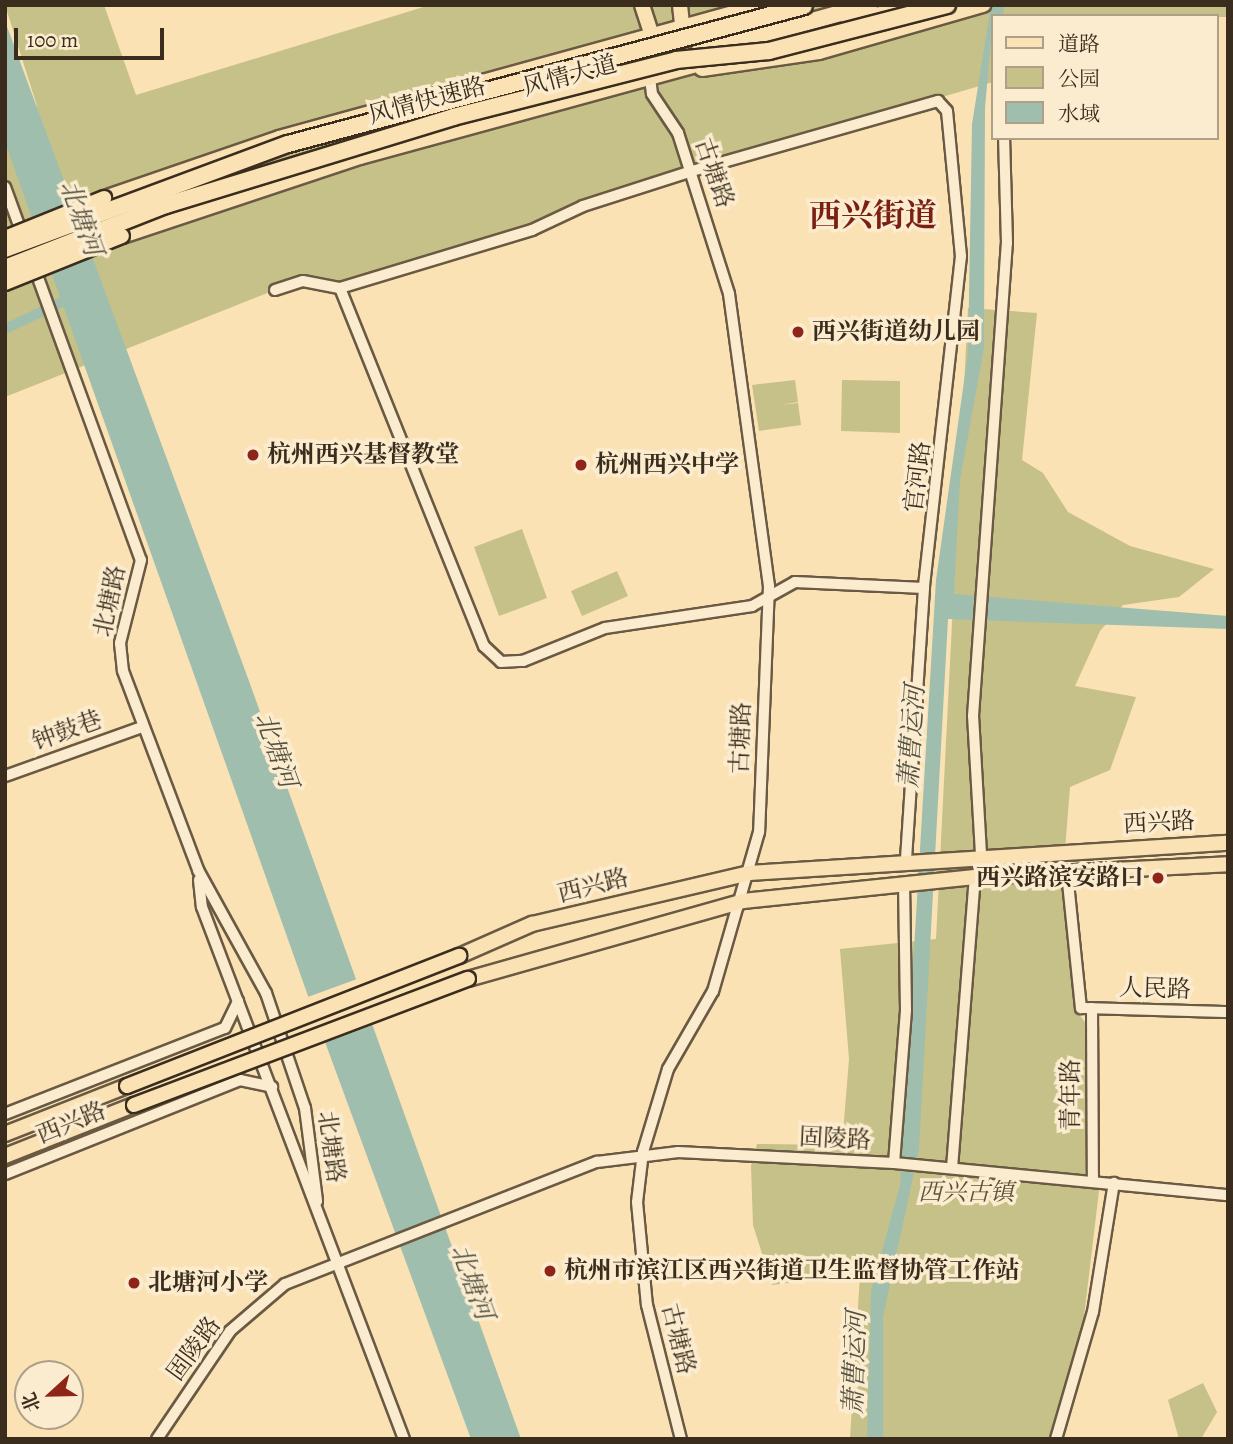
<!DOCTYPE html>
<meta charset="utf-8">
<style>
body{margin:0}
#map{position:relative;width:1233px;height:1444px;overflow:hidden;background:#fbe2b5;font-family:Alegreya,"Noto Serif SC",serif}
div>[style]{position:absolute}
.green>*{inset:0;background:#c6c188}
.water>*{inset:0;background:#9fbead}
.pier>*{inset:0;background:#fbe2b5}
.canal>*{height:10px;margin:-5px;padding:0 5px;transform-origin:5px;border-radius:5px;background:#9fbead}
.roads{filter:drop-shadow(2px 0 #6a5a43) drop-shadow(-2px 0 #6a5a43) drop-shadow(0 2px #6a5a43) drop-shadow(0 -2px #6a5a43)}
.minor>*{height:10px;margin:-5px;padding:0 5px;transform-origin:5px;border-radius:5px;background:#fceccf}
.major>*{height:14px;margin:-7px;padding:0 7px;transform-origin:7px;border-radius:7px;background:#fbe2b5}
.highway>*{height:16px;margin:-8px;padding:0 8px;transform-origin:8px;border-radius:8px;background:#fbe2b5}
.bridges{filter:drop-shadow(2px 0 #3a2d1d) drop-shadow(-2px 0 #3a2d1d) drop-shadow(0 2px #3a2d1d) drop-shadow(0 -2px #3a2d1d)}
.major-bridge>*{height:14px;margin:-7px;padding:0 7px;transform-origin:7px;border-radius:7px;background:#fbe2b5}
.highway-bridge>*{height:16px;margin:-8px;padding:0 8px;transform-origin:8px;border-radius:8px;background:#fbe2b5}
.dots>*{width:19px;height:19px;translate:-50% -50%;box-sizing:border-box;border:4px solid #fceccf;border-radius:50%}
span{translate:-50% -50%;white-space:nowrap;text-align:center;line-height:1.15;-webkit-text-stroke:7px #fceccf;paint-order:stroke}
.street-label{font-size:24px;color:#3a2d1d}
.poi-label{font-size:24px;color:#3a2d1d;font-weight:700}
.left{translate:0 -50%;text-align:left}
.right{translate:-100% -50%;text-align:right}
.park-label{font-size:24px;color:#5d5238;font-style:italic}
.water-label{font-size:26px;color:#535141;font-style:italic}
.district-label{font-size:32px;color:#7a1f14;font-weight:700}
.frame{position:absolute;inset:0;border:7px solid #3a2d1d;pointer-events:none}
.legend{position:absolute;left:991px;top:14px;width:228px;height:126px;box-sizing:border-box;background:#fceccf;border:2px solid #aea088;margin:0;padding:9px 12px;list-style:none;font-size:21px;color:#3a2d1d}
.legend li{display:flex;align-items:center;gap:14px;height:35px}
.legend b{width:35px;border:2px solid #aea088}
.north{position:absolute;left:14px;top:1360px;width:70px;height:70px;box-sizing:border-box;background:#fceccf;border:2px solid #aea088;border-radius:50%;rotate:248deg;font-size:19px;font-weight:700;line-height:28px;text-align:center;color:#3a2d1d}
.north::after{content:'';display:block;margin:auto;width:24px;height:32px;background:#8f2418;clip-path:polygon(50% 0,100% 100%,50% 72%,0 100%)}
.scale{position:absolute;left:14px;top:28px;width:150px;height:32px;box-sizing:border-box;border:4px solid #3a2d1d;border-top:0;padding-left:9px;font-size:21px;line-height:24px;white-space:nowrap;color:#3a2d1d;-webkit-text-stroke:5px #fceccf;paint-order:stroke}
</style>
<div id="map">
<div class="green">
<i style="clip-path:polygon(5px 5px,104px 5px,136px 95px,430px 5px,1228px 5px,1228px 17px,993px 16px,993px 82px,692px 171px,532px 230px,340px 288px,275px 290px,5px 397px,5px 119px,37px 106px)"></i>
<i style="clip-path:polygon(968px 308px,1037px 313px,1022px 460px,1043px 473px,1068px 512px,1130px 546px,1214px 569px,1179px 597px,1123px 605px,1100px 631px,1075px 686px,1136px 697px,1110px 770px,1070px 787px,1062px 888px,1077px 1011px,1087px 1025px,1099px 1191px,1078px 1367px,1053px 1439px,850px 1439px,860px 1274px,772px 1285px,753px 1225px,751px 1166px,757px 1144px,842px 1145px,849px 1059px,840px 949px,936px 939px)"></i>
<i style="clip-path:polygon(795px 380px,798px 402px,781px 405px,798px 403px,801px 425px,759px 431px,752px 385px)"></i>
<i style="clip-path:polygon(842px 380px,900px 381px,900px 433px,841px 431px)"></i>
<i style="clip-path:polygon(522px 529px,547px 598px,499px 616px,474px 547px)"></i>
<i style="clip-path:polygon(617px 571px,628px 596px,582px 616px,571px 591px)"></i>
<i style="clip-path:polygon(1203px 1383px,1217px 1412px,1201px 1439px,1179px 1439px,1168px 1400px)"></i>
</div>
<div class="water">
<i style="clip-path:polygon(991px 5px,1004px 5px,1003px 16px,993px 16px,985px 108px,984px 348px,960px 480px,954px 594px,1228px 616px,1228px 629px,948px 619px,919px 1149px,883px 1317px,883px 1439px,867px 1439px,871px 1291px,900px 1185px,936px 580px,968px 353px,972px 124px)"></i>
<i style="clip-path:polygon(5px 21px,249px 681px,521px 1439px,471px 1439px,307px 993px,5px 142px)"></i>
</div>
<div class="pier">
<i style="clip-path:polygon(357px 979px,373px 1025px,322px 1044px,305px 998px)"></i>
</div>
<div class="canal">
<i style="left:5px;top:329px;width:80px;rotate:-25.3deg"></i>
</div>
<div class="roads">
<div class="minor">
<i style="left:646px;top:44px;width:50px;rotate:83.2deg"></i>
<i style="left:652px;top:94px;width:47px;rotate:56.3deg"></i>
<i style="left:678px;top:133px;width:169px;rotate:72.4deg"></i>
<i style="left:729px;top:294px;width:295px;rotate:82.2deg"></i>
<i style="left:769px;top:586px;width:246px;rotate:92.3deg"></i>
<i style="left:759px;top:832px;width:166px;rotate:106.1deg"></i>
<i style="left:713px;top:991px;width:90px;rotate:120deg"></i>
<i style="left:668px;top:1069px;width:87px;rotate:106.8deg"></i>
<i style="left:643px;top:1152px;width:50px;rotate:96.8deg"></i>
<i style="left:637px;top:1202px;width:103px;rotate:84.5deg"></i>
<i style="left:647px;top:1305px;width:138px;rotate:75.8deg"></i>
<i style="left:5px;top:187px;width:397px;rotate:70deg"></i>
<i style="left:141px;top:560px;width:86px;rotate:104.2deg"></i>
<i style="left:120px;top:643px;width:28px;rotate:84deg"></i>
<i style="left:123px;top:671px;width:213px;rotate:69.3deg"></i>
<i style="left:198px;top:870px;width:141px;rotate:61.1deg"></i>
<i style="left:266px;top:993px;width:121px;rotate:71.3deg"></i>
<i style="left:305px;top:1108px;width:94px;rotate:82.6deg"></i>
<i style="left:340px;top:288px;width:201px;rotate:-16.8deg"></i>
<i style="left:532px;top:230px;width:56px;rotate:-25.2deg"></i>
<i style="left:583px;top:206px;width:114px;rotate:-17.8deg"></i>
<i style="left:692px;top:171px;width:256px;rotate:-15.9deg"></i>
<i style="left:938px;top:101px;width:13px;rotate:48deg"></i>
<i style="left:947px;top:111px;width:146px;rotate:84.5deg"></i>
<i style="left:961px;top:256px;width:334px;rotate:96.4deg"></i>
<i style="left:924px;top:588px;width:275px;rotate:93.8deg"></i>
<i style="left:275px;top:290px;width:29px;rotate:-18deg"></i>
<i style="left:303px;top:281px;width:38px;rotate:11deg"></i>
<i style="left:340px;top:288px;width:386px;rotate:68.1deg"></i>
<i style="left:484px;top:646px;width:23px;rotate:43deg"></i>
<i style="left:501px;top:662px;width:22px;rotate:-3deg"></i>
<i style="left:523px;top:661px;width:88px;rotate:-21.9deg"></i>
<i style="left:605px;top:628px;width:149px;rotate:-8.5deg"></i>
<i style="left:752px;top:606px;width:49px;rotate:-29.2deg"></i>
<i style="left:795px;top:582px;width:129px;rotate:2.7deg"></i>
<i style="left:5px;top:776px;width:145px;rotate:-19.7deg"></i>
<i style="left:981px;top:854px;width:138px;rotate:-93.3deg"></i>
<i style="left:973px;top:716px;width:474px;rotate:-85.9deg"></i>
<i style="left:1007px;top:243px;width:105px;rotate:-91.6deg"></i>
<i style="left:1067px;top:873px;width:136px;rotate:84.1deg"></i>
<i style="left:1081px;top:1008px;width:147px;rotate:1.6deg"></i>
<i style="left:199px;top:880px;width:27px;rotate:84deg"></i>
<i style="left:202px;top:907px;width:569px;rotate:69.21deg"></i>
<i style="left:1092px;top:1008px;width:173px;rotate:89.7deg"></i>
<i style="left:5px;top:1114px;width:236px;rotate:-21.4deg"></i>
<i style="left:225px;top:1028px;width:30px;rotate:-64deg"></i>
<i style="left:894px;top:1163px;width:153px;rotate:-85.5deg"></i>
<i style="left:906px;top:1010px;width:125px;rotate:-90.9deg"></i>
<i style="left:952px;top:1168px;width:292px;rotate:-85.5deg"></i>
<i style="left:5px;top:1174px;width:253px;rotate:-21.8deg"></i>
<i style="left:240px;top:1080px;width:33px;rotate:12deg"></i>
<i style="left:157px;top:1439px;width:130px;rotate:-55.9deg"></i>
<i style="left:230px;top:1331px;width:72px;rotate:-40.5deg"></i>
<i style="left:285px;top:1284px;width:335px;rotate:-21.4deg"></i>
<i style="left:597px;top:1162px;width:82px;rotate:-7deg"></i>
<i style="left:678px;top:1152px;width:216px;rotate:2.9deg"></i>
<i style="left:894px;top:1163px;width:336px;rotate:5.5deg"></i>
<i style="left:1056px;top:1439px;width:132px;rotate:-73.8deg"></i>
<i style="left:1093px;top:1312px;width:131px;rotate:-80.8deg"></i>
</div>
<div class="major">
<i style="left:642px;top:5px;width:28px;rotate:72deg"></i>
<i style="left:680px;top:5px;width:20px;rotate:84deg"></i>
<i style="left:848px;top:23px;width:66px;rotate:-15.7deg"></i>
<i style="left:702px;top:69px;width:118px;rotate:-8.3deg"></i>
<i style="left:819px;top:52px;width:171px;rotate:-16deg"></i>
<i style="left:104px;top:198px;width:185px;rotate:-18.9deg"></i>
<i style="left:279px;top:138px;width:501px;rotate:-15.4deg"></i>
<i style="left:122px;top:236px;width:251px;rotate:-18.4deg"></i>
<i style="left:360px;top:157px;width:363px;rotate:-15.3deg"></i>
<i style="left:459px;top:956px;width:80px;rotate:-23.7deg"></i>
<i style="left:532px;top:924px;width:223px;rotate:-13.2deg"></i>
<i style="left:749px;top:873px;width:480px;rotate:-3.6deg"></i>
<i style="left:468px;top:979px;width:286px;rotate:-15.8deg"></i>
<i style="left:743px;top:901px;width:233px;rotate:-5.9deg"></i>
<i style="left:975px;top:877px;width:253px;rotate:-2.9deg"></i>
<i style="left:5px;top:1134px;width:131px;rotate:-21.5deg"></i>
<i style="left:5px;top:1156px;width:139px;rotate:-21.6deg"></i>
</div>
<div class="highway">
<i style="left:698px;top:53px;width:178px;rotate:-15.7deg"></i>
</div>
</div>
<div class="bridges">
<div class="major-bridge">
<i style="left:5px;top:238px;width:107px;rotate:-22deg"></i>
<i style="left:5px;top:283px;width:126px;rotate:-21.9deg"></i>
<i style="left:127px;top:1086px;width:357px;rotate:-21.4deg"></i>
<i style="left:134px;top:1105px;width:357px;rotate:-20.7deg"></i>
</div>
<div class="highway-bridge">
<i style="left:5px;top:249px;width:302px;rotate:-20.4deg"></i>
<i style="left:288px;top:144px;width:534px;rotate:-14.97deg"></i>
<i style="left:5px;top:268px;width:173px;rotate:-21.4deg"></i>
<i style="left:166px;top:205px;width:300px;rotate:-17deg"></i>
<i style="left:453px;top:117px;width:230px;rotate:-14.3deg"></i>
<i style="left:676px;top:60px;width:93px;rotate:-5.5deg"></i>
<i style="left:769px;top:51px;width:184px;rotate:-14.5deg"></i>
</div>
</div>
<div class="dots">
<i style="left:798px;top:332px;background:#8f2418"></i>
<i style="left:253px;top:455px;background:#8f2418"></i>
<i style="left:581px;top:465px;background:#8f2418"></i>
<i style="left:1158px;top:878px;background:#8f2418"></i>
<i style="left:550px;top:1271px;background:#8f2418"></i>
<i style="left:134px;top:1283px;background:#8f2418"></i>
</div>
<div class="street-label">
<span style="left:570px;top:76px;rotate:-15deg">风情大道</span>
<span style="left:427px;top:101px;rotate:-15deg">风情快速路</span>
<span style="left:714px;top:173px;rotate:71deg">古塘路</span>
<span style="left:918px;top:477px;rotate:-83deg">官河路</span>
<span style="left:110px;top:601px;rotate:-78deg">北塘路</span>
<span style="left:67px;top:731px;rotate:-20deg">钟鼓巷</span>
<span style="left:741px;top:738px;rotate:-88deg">古塘路</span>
<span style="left:1159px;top:823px;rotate:-3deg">西兴路</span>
<span style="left:593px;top:886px;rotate:-14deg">西兴路</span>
<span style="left:1155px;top:989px;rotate:2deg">人民路</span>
<span style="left:1071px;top:1095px;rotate:-90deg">青年路</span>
<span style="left:71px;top:1123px;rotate:-22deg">西兴路</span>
<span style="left:835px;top:1139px;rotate:3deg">固陵路</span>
<span style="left:331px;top:1147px;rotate:82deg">北塘路</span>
<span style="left:678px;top:1339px;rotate:76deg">古塘路</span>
<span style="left:194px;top:1349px;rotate:-54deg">固陵路</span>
</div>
<div class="poi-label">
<span class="left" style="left:812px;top:332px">西兴街道幼儿园</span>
<span class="left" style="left:267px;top:455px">杭州西兴基督教堂</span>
<span class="left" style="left:595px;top:465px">杭州西兴中学</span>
<span class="right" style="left:1144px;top:878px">西兴路滨安路口</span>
<span class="left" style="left:564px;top:1271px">杭州市滨江区西兴街道卫生监督协管工作站</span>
<span class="left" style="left:148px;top:1283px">北塘河小学</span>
</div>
<div class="park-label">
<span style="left:966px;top:1193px">西兴古镇</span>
</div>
<div class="water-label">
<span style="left:81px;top:218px;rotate:70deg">北塘河</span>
<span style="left:912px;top:737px;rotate:-86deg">萧曹运河</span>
<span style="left:276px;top:750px;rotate:70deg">北塘河</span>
<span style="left:472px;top:1282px;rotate:70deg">北塘河</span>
<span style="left:855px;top:1363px;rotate:-88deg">萧曹运河</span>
</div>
<div class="district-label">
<span style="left:873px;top:215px">西兴街道</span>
</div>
<div class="frame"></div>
<ul class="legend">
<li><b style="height:9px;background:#fbe2b5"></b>道路</li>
<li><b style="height:19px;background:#c6c188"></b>公园</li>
<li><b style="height:19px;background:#9fbead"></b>水域</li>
</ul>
<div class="north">北</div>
<div class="scale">100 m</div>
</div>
